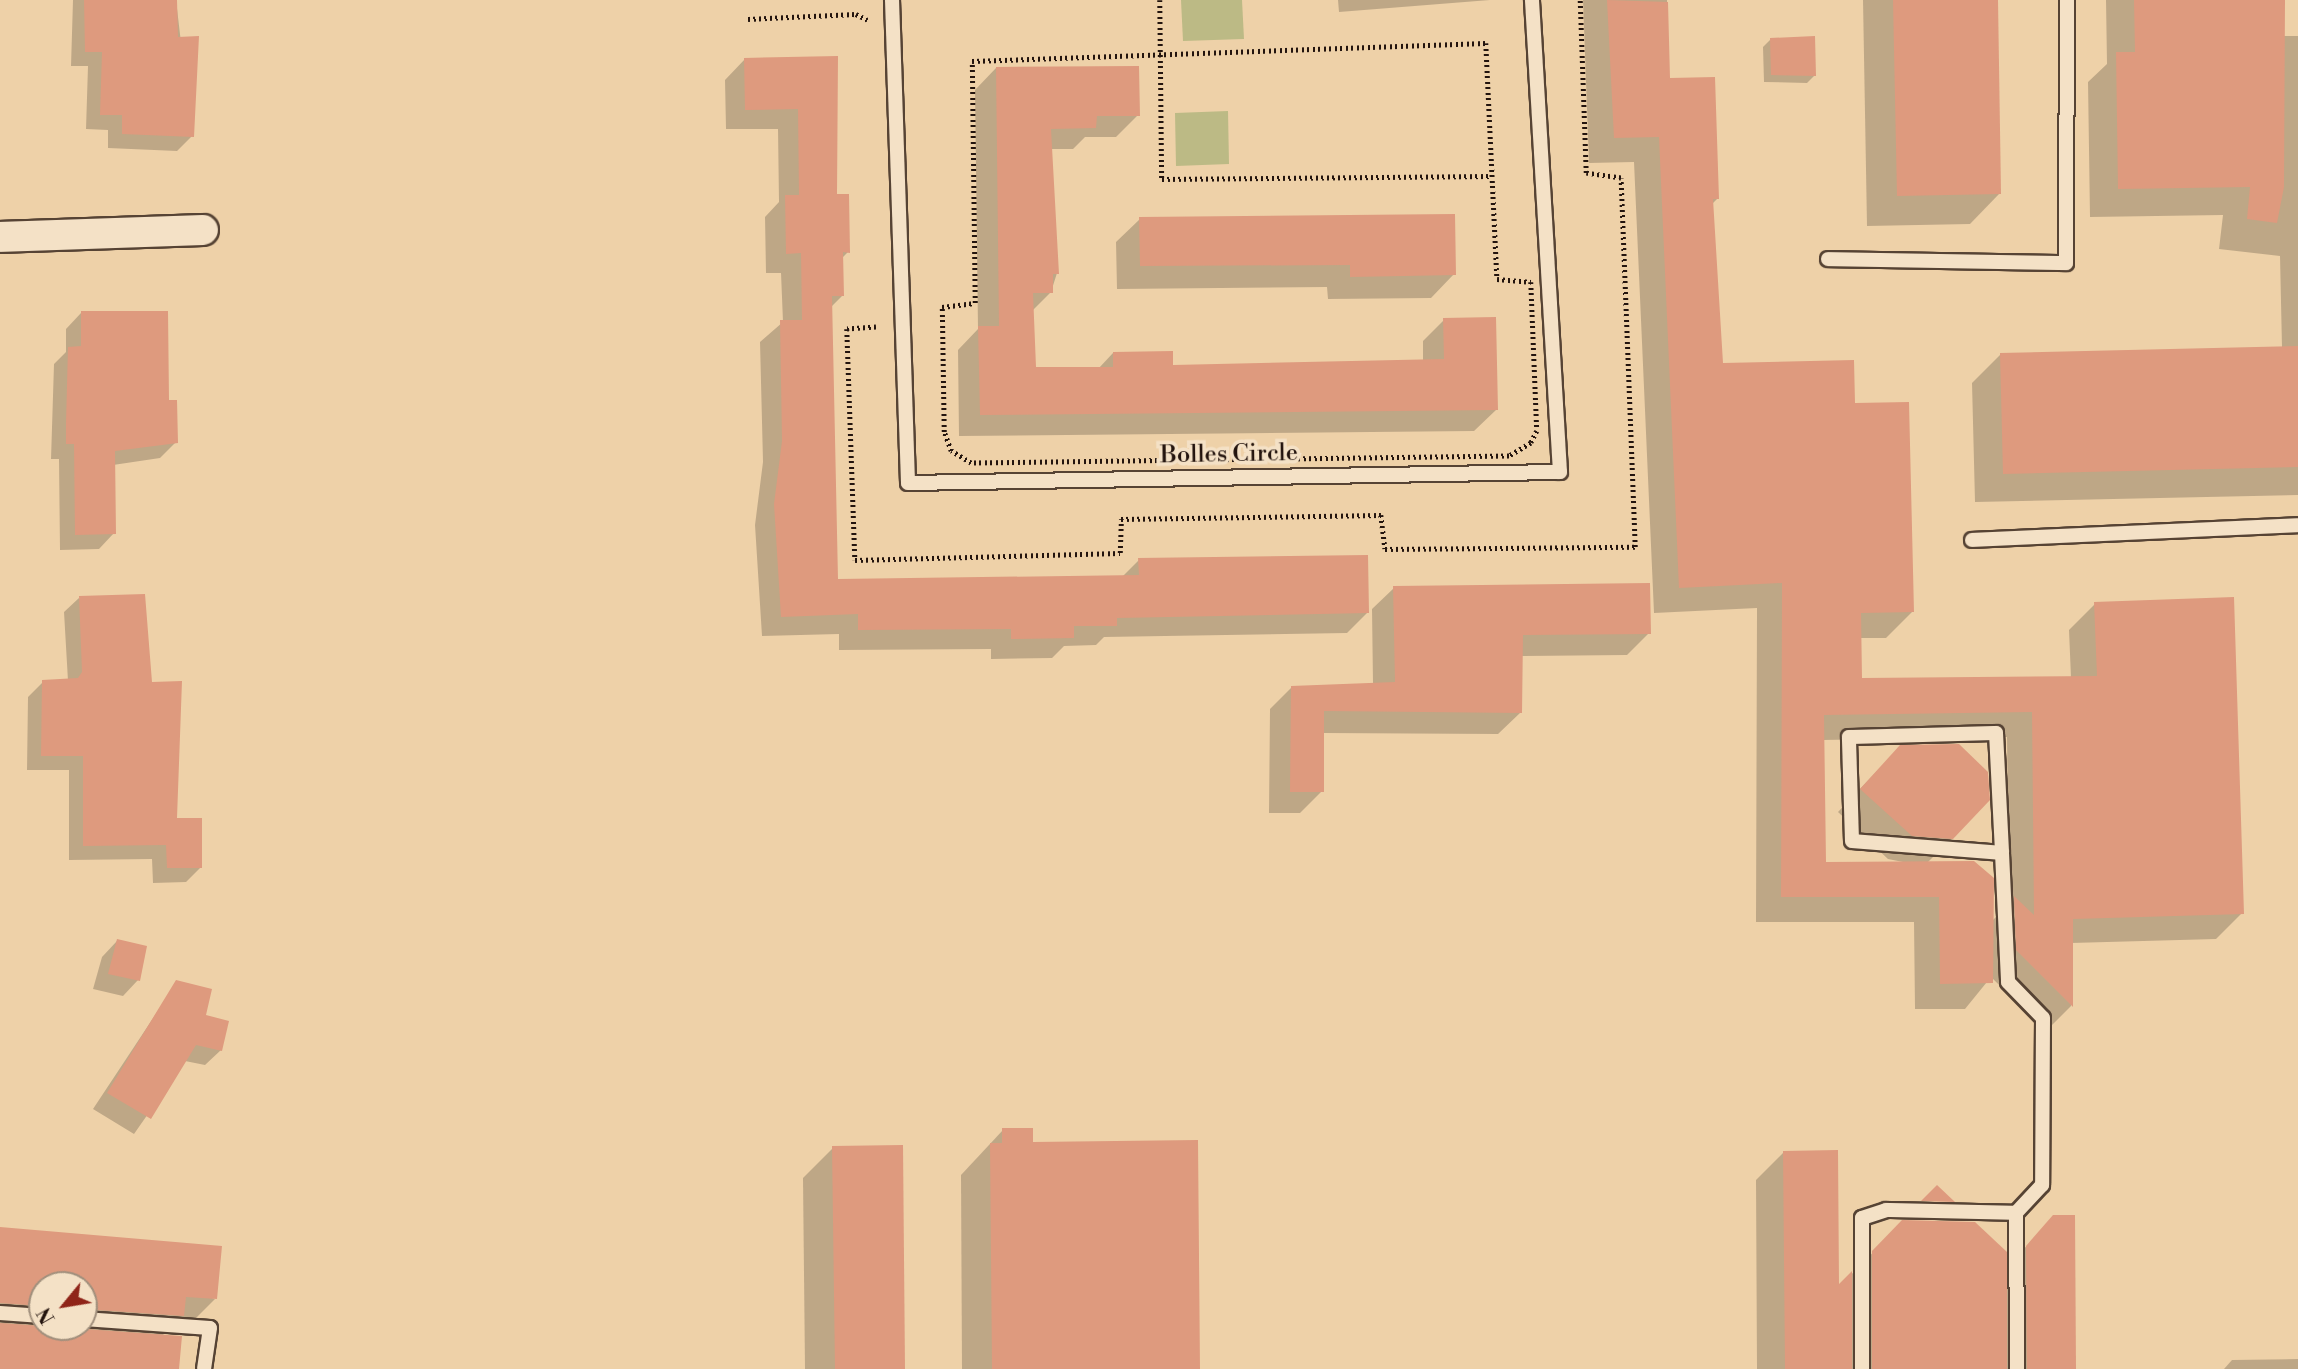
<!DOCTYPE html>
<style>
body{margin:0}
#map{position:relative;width:2298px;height:1369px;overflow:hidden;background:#eed1a8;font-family:"Libre Bodoni",serif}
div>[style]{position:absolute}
.green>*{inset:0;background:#bcba85}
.shadow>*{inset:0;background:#0003}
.building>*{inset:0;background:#de9a7e}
.path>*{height:4.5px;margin-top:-2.25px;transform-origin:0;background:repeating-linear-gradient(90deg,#23140e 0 2px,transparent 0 5.5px)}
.roads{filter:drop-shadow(2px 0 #564334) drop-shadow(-2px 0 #564334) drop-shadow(0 2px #564334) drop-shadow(0 -2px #564334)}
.service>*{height:14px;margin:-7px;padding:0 7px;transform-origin:7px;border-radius:7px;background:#f4e1c6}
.minor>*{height:30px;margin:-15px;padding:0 15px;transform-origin:15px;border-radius:15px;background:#f4e1c6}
span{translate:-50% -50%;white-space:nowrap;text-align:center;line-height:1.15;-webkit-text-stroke:7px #f4e1c6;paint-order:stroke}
.street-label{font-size:24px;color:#23140e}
.north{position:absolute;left:28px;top:1271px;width:70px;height:70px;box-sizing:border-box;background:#f4e1c6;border:2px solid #a08f7c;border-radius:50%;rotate:240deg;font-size:19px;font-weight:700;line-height:28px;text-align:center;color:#23140e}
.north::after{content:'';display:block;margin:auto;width:24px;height:32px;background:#8f2418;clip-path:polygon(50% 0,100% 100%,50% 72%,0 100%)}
</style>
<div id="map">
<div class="green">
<i style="clip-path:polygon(1181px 0,1242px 0,1244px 39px,1183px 41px)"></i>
<i style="clip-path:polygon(1228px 111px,1229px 164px,1176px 166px,1175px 113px)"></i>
</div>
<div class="shadow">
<i style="clip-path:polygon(73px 0,176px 0,192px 136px,177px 151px,108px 148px,108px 130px,86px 129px,88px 66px,71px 66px)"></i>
<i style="clip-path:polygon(1338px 0,1490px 0,1339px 12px)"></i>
<i style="clip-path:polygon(evenodd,1583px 0,1667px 0,1669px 80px,1718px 198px,1712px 204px,1721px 365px,1854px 405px,1912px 612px,1886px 638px,1859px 638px,1861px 679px,2071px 678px,2069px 630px,2095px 604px,2242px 913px,2216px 939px,2071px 943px,2071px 1006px,2046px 1031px,1991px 977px,1965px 1009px,1915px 1009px,1914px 922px,1756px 922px,1757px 608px,1654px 613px,1634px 162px,1589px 163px,1583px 0,2007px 737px,2009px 904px,1992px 921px,1927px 863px,1952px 838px,1877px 771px,1838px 812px,1888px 859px,1908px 863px,1824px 863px,1823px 740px,2007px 737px)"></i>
<i style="clip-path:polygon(1863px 0,1996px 0,2000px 193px,1970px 224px,1867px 226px)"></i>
<i style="clip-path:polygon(2106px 0,2284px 0,2284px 36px,2298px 36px,2298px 495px,1975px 502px,1972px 383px,2001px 354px,2282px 348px,2280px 256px,2219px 249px,2223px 215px,2090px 217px,2088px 82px,2107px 64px)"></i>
<i style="clip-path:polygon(1770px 40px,1815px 75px,1807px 83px,1764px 82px,1763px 47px)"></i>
<i style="clip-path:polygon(837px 58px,835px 196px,848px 252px,841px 259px,842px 296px,830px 308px,836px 581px,1122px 577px,1139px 560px,1367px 613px,1347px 633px,1104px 637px,1096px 645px,1064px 646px,1052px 658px,991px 659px,991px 649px,839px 650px,839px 634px,762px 636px,755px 525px,763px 462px,760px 342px,783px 322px,781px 273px,766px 273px,765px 217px,779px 202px,778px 129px,726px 129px,725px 80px,745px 59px)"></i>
<i style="clip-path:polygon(996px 68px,1138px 115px,1116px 137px,1085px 137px,1073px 149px,1050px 149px,1057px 273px,1051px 292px,1032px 311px,1034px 369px,1098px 369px,1113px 353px,1171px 367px,1423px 361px,1423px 341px,1444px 320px,1496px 410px,1474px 431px,959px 436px,958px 350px,978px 329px,975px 90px)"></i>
<i style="clip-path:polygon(1140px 219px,1454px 274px,1431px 298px,1328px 299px,1327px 287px,1117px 289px,1116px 242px)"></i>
<i style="clip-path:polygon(81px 313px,167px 401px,176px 442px,160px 458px,113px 465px,114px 533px,99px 549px,60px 550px,59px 459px,51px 459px,54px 364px,66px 352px,66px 329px)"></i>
<i style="clip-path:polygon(1394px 588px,1649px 633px,1627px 655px,1521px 656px,1520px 713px,1498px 734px,1322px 733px,1322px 791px,1300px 813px,1269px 813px,1270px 709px,1292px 687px,1373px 684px,1372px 609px)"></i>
<i style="clip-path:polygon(79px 598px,150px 684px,175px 820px,201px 867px,186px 882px,153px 883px,152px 859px,69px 860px,69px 770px,27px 770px,28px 697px,43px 682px,68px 681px,64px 612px)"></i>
<i style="clip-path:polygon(117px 941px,138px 980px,123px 996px,93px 989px,102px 957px)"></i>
<i style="clip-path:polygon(177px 982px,221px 1050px,205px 1065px,185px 1061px,134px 1134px,93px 1109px)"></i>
<i style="clip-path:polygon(1003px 1130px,1031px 1144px,1198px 1369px,962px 1369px,961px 1175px)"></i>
<i style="clip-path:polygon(833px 1148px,903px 1369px,805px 1369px,803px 1178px)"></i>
<i style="clip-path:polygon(1783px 1153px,1837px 1289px,1903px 1222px,2005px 1269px,2054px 1217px,2074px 1369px,1757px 1369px,1756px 1180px)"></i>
<i style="clip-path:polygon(evenodd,0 1228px,215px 1299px,185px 1329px,170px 1328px,162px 1336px,178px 1369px,0 1369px,0 1228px,42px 1285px,84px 1285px,84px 1327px,42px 1327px,42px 1285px)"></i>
<i style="clip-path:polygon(2298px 1359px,2298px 1369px,2224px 1369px,2232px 1360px)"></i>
</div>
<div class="building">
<i style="clip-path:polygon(84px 0,177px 0,178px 37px,199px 36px,194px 137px,122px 134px,122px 115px,100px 115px,102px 52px,85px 52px)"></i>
<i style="clip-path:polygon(1607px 0,1668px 2px,1670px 78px,1715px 77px,1719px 199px,1713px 199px,1723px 363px,1854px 360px,1855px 403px,1909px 402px,1914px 612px,1861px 613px,1862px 678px,2097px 676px,2094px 602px,2234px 597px,2244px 914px,2073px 919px,2073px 1007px,2016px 950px,2014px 896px,2034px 915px,2032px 712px,1824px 715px,1826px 862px,1974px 861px,1994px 878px,1993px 983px,1940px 984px,1939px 897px,1781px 897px,1782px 583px,1679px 588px,1659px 137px,1614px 138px)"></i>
<i style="clip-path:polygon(1893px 0,1998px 0,2001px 194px,1897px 196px)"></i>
<i style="clip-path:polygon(2134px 0,2285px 0,2284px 187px,2277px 223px,2247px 219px,2250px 187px,2118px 189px,2116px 52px,2135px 52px)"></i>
<i style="clip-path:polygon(1815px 36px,1816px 76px,1771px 75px,1770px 38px)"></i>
<i style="clip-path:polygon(838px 56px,837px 194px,849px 194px,850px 253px,843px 252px,844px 296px,832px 296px,838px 579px,1139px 575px,1138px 558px,1368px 555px,1369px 613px,1117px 618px,1117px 626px,1074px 626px,1074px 638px,1011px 639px,1011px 629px,858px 630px,858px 614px,781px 617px,774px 504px,782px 441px,780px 320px,802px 320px,801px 253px,786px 254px,785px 195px,799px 195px,798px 109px,745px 110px,744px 58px)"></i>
<i style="clip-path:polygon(1139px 66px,1140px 116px,1097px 116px,1096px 128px,1051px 129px,1059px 274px,1053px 274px,1053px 293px,1033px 293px,1036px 367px,1113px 367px,1113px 352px,1173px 351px,1173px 365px,1444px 359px,1443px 318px,1496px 317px,1498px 410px,980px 415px,978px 326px,999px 326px,996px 67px)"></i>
<i style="clip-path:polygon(1455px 214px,1456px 275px,1350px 277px,1350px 265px,1140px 266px,1139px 217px)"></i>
<i style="clip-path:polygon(81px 311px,168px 311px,169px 400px,177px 400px,178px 443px,115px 451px,116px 534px,75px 535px,74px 444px,66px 444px,66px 423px,68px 347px,81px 346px)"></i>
<i style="clip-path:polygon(2298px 346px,2298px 467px,2003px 474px,2000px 353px)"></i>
<i style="clip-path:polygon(1650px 583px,1651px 634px,1523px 635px,1522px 713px,1324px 711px,1324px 792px,1290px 792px,1291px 686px,1395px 682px,1393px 586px)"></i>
<i style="clip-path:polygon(145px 594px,152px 682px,182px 681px,177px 818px,202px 818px,202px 868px,167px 868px,166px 845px,83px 846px,83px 756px,41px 756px,42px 680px,78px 678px,82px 672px,79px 596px)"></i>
<i style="clip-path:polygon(1959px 744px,1988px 772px,1990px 800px,1953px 839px,1912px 836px,1860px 789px,1900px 745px)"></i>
<i style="clip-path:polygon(117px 939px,147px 946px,140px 981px,108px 974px)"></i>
<i style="clip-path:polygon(176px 980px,212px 989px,206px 1015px,229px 1021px,222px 1051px,196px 1045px,151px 1119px,107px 1093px)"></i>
<i style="clip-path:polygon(1002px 1128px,1033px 1128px,1033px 1142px,1198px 1140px,1200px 1369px,992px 1369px,990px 1143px,1002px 1143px)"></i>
<i style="clip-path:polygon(903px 1145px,905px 1369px,835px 1369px,832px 1146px)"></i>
<i style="clip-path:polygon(1838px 1150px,1839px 1284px,1852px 1271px,1852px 1369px,1785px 1369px,1783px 1151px)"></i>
<i style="clip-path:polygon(1937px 1185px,1955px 1202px,1921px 1201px)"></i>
<i style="clip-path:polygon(2053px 1215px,2075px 1215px,2076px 1369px,2027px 1369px,2026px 1246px)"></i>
<i style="clip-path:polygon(1902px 1220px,1975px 1222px,2007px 1252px,2007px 1369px,1872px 1369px,1872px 1251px)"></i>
<i style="clip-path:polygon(0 1227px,222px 1246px,217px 1299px,186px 1297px,184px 1316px,84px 1309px,84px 1285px,42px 1285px,42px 1306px,0 1303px)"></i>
<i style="clip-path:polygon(0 1323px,182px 1336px,179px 1369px,0 1369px)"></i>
</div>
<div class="path">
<i style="left:1160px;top:0;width:179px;rotate:89.4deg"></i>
<i style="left:1162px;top:179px;width:330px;rotate:-0.5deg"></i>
<i style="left:748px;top:19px;width:108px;rotate:-2.7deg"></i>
<i style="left:856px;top:14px;width:13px;rotate:27deg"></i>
<i style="left:1486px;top:43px;width:236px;rotate:87.3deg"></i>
<i style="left:1497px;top:279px;width:34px;rotate:5deg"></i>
<i style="left:1531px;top:282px;width:149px;rotate:87.7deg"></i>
<i style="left:1537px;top:431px;width:13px;rotate:117deg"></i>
<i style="left:1531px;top:443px;width:26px;rotate:149deg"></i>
<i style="left:1509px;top:456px;width:538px;rotate:179.25deg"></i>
<i style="left:971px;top:463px;width:23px;rotate:-149deg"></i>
<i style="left:951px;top:451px;width:20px;rotate:-110deg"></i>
<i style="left:944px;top:432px;width:125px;rotate:-90.9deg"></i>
<i style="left:942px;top:307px;width:33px;rotate:-7deg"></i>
<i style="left:975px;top:303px;width:242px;rotate:-90.7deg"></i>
<i style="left:972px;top:61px;width:514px;rotate:-2.01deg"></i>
<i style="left:876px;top:327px;width:29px;rotate:176deg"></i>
<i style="left:847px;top:329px;width:231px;rotate:88deg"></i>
<i style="left:855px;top:560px;width:265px;rotate:-1.5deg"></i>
<i style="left:1120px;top:553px;width:34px;rotate:-88deg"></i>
<i style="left:1121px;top:519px;width:260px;rotate:-0.9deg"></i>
<i style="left:1381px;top:515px;width:34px;rotate:83deg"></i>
<i style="left:1385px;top:549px;width:250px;rotate:-0.5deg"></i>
<i style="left:1635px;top:547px;width:369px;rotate:-92.2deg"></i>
<i style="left:1621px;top:178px;width:35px;rotate:-172deg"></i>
<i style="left:1586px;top:173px;width:173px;rotate:-92deg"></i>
</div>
<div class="roads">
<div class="service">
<i style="left:892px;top:0;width:483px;rotate:88.1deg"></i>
<i style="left:908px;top:483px;width:652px;rotate:-0.97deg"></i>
<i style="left:1560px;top:472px;width:473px;rotate:-93.4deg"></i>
<i style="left:1828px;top:259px;width:238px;rotate:1deg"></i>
<i style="left:2066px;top:263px;width:263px;rotate:-89.8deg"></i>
<i style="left:1972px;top:540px;width:326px;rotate:-2.6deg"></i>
<i style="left:2002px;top:853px;width:150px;rotate:-175.4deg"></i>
<i style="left:1852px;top:841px;width:104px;rotate:-91.7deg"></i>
<i style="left:1849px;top:737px;width:147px;rotate:-1.6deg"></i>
<i style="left:1996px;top:733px;width:120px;rotate:87.1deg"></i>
<i style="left:2002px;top:853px;width:129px;rotate:87.3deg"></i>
<i style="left:2008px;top:982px;width:50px;rotate:45.8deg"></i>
<i style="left:2043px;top:1018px;width:167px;rotate:90.3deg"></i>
<i style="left:2042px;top:1185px;width:38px;rotate:133deg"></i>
<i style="left:0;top:1313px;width:42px;rotate:4.1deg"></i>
<i style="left:84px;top:1319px;width:126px;rotate:4.1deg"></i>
<i style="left:210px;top:1328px;width:41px;rotate:98.3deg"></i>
<i style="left:1862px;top:1369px;width:151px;rotate:-90deg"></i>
<i style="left:1862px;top:1218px;width:25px;rotate:-18deg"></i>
<i style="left:1886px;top:1210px;width:130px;rotate:1.3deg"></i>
<i style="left:2016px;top:1213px;width:156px;rotate:89.6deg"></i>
</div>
<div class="minor">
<i style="left:0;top:237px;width:203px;rotate:-2deg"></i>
</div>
</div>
<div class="street-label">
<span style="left:1229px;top:455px;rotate:-1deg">Bolles Circle</span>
</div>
<div class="north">N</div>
</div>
